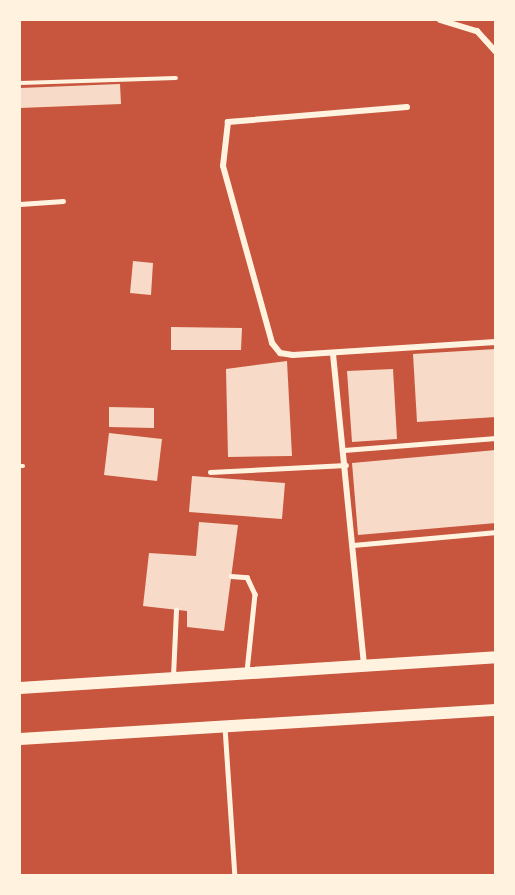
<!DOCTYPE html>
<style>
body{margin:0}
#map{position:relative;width:515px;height:895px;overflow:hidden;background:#c8553d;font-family:"Roboto Serif",serif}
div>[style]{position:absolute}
.building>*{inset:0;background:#f7dbc8}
.path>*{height:4px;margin:-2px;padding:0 2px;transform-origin:2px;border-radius:2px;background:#fff3e0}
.service>*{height:4.5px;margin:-2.25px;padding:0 2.25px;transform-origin:2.25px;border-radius:2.25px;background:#fff3e0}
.minor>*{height:6px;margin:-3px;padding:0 3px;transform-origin:3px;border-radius:3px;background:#fff3e0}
.secondary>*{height:12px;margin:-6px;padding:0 6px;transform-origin:6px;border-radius:6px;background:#fff3e0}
span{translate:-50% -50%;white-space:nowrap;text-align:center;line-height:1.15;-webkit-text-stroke:5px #fff3e0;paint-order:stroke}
.frame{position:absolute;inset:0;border:21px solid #fff3e0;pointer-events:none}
</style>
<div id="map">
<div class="building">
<i style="clip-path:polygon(120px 84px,121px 104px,20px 108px,20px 88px)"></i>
<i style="clip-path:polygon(133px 261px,153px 263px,151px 295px,130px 293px)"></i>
<i style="clip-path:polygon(171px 327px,242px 328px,241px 350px,171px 350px)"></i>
<i style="clip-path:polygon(496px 349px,496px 417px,417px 422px,413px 354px)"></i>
<i style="clip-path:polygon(287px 361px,292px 456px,228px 457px,226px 369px)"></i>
<i style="clip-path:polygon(393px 369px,397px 439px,352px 442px,347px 371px)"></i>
<i style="clip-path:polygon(109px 407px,154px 408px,154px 428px,109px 427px)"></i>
<i style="clip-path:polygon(109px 433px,162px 439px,157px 481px,104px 475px)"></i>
<i style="clip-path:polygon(496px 450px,496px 523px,358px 535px,352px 463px)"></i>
<i style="clip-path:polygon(192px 476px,285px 483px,282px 519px,189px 512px)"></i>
<i style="clip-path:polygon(199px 522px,238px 525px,224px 631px,187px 627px,187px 611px,143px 606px,149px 553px,196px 556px)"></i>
</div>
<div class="path">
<i style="left:20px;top:83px;width:156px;rotate:-1.8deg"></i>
</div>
<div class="service">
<i style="left:20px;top:204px;width:43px;rotate:-4deg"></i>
<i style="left:344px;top:450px;width:152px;rotate:-4.5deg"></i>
<i style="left:20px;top:466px;width:3px"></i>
<i style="left:210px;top:472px;width:136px;rotate:-2.9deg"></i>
<i style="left:353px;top:545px;width:144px;rotate:-5.2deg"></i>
<i style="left:231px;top:576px;width:16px;rotate:4deg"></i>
<i style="left:247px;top:577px;width:19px;rotate:65deg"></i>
<i style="left:255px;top:594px;width:78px;rotate:95.9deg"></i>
<i style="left:173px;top:676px;width:66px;rotate:-87.4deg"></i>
<i style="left:225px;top:727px;width:149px;rotate:86.2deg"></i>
</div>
<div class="minor">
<i style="left:440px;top:20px;width:39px;rotate:17deg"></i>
<i style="left:477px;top:31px;width:28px;rotate:48deg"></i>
<i style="left:407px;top:107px;width:180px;rotate:175.2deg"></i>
<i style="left:228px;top:122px;width:44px;rotate:96.5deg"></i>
<i style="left:223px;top:166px;width:184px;rotate:74.5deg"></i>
<i style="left:272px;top:343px;width:13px;rotate:51deg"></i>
<i style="left:280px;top:353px;width:13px;rotate:9deg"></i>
<i style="left:293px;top:355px;width:203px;rotate:-3.7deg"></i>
<i style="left:333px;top:354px;width:313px;rotate:84.3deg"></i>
</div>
<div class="secondary">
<i style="left:20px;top:688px;width:477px;rotate:-3.7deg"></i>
<i style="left:20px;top:739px;width:477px;rotate:-3.5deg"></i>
</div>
<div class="frame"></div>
</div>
